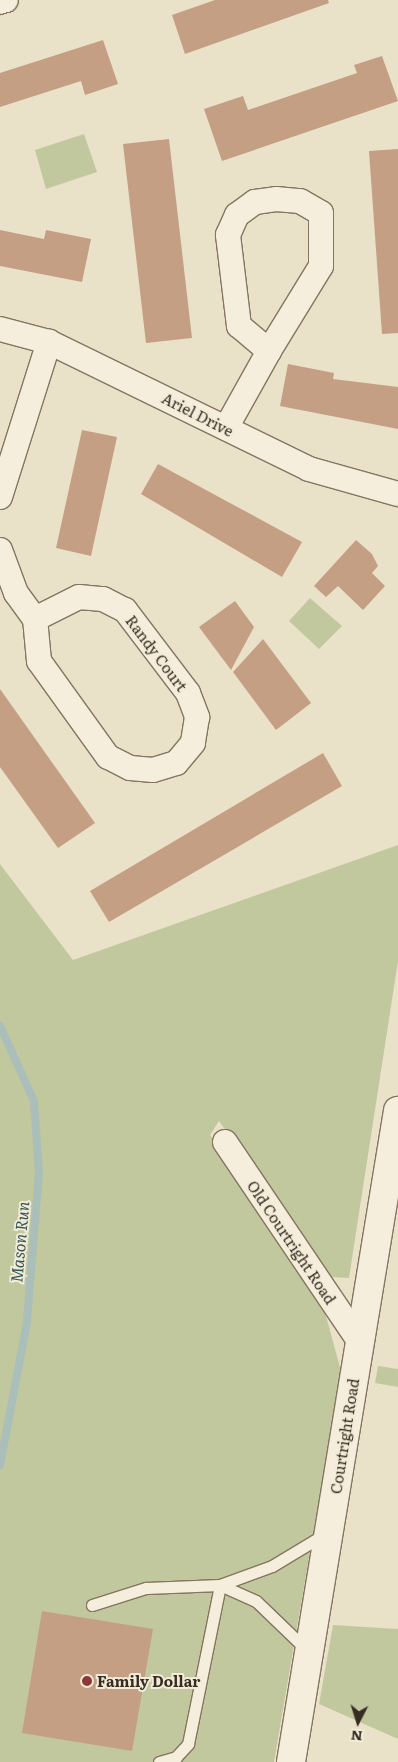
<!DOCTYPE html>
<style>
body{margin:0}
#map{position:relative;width:398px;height:1762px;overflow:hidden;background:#eae1c9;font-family:Literata,serif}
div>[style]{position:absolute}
.green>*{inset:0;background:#c2c89e}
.stream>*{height:8px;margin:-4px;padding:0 4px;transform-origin:4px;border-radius:4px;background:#aabfb9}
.building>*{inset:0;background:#c49f83}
.roads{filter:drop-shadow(1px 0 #857460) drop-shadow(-1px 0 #857460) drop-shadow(0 1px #857460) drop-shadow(0 -1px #857460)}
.lane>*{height:11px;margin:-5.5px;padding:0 5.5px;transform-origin:5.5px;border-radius:5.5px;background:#f6eedc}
.street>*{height:24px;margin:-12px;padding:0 12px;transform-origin:12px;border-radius:12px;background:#f6eedc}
.secondary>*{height:28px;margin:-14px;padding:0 14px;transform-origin:14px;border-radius:14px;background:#f6eedc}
.dots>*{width:14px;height:14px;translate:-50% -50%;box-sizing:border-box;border:2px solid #f2ebd8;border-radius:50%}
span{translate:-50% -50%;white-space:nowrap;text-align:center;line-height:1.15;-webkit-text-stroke:4px #f2ebd8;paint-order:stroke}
.street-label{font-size:15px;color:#372c22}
.poi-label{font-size:15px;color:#372c22;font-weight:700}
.left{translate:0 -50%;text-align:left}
.water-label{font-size:16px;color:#335553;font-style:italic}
.north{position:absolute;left:333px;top:1697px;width:50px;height:50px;-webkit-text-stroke:4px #f2ebd8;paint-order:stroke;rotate:185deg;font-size:14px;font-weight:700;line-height:20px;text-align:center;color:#372c22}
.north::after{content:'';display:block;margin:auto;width:18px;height:22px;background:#372c22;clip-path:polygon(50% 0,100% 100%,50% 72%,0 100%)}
</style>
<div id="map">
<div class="green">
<i style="clip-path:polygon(84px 134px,97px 172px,46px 189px,35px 150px)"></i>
<i style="clip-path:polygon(310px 598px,342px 626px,319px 649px,289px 621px)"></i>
<i style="clip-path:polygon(398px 845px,398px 961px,349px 1278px,329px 1277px,219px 1121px,210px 1135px,323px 1305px,341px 1371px,274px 1762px,0 1762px,0 864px,73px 960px)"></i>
<i style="clip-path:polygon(378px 1366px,398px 1369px,398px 1387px,375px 1383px)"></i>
<i style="clip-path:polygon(333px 1625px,398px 1629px,398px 1739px,319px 1704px)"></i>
</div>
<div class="stream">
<i style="left:0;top:1026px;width:82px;rotate:65.6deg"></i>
<i style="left:34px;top:1101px;width:71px;rotate:86deg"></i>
<i style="left:39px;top:1172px;width:150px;rotate:94.6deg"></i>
<i style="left:27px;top:1322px;width:146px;rotate:100.7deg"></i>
</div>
<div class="building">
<i style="clip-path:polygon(215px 0,328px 0,329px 3px,185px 54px,172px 15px)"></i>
<i style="clip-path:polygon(103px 40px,118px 84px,85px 95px,81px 81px,0 107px,0 73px)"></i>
<i style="clip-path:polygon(382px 56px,398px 101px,222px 161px,204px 109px,243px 96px,248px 110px,357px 73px,354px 65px)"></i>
<i style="clip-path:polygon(169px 139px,192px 338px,146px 343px,123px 144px)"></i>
<i style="clip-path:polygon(398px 149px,398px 333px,382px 334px,369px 151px)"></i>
<i style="clip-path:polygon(0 230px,44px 239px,46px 230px,91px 239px,82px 282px,0 266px)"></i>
<i style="clip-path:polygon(288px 364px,334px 373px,333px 379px,398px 387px,398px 429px,280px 406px)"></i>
<i style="clip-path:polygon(82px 430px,117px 437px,91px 556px,56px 548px)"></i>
<i style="clip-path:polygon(158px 464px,302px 542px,282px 577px,141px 494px)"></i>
<i style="clip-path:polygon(356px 540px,372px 554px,378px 566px,372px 573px,385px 586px,363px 610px,338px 586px,326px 597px,314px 586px)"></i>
<i style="clip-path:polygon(235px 601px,254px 627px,231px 670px,199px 627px)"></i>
<i style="clip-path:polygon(263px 639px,311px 703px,276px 730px,233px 672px)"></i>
<i style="clip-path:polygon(0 689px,95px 823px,58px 848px,0 767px)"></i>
<i style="clip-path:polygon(323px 753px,342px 786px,109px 922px,90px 891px)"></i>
<i style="clip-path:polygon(42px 1611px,153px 1629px,132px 1751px,22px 1733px)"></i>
</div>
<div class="roads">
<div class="lane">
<i style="left:220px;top:1585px;width:39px;rotate:24deg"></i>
<i style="left:256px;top:1601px;width:71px;rotate:43.9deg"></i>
<i style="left:92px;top:1605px;width:57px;rotate:-17.5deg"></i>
<i style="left:146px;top:1588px;width:74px;rotate:-2.3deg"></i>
<i style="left:220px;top:1585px;width:55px;rotate:-20.1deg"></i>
<i style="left:272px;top:1566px;width:62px;rotate:-31.1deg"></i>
<i style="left:159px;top:1762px;width:18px;rotate:-16deg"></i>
<i style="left:176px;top:1757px;width:18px;rotate:-47deg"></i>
<i style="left:188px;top:1744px;width:162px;rotate:-78.6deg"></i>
</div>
<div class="street">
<i style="left:0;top:2px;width:6px;rotate:-18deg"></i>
<i style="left:276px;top:199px;width:24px;rotate:5deg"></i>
<i style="left:300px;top:201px;width:24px;rotate:30deg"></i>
<i style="left:321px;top:213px;width:53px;rotate:90deg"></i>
<i style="left:321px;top:266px;width:100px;rotate:121.5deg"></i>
<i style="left:269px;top:351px;width:39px;rotate:-140deg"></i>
<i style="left:239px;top:326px;width:92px;rotate:-96.9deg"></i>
<i style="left:228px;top:235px;width:22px;rotate:-66deg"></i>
<i style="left:237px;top:215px;width:22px;rotate:-36deg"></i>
<i style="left:255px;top:202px;width:21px;rotate:-8deg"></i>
<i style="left:0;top:329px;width:51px;rotate:14.9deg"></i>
<i style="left:49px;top:342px;width:289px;rotate:26deg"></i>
<i style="left:309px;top:469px;width:92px;rotate:15.7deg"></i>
<i style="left:226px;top:428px;width:88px;rotate:-60.8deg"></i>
<i style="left:0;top:497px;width:163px;rotate:-72.5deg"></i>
<i style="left:0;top:550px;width:46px;rotate:69.6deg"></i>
<i style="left:16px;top:593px;width:32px;rotate:54deg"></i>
<i style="left:79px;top:597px;width:24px;rotate:5deg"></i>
<i style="left:103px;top:599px;width:25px;rotate:27deg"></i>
<i style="left:125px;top:610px;width:104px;rotate:52.8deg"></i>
<i style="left:188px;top:693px;width:26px;rotate:69deg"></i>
<i style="left:197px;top:717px;width:26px;rotate:99deg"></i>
<i style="left:193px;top:743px;width:26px;rotate:130deg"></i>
<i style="left:176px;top:763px;width:24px;rotate:163deg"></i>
<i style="left:153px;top:770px;width:23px;rotate:-175deg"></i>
<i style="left:130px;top:768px;width:25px;rotate:-153deg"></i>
<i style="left:108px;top:757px;width:118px;rotate:-125.7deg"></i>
<i style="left:39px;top:661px;width:42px;rotate:-95.4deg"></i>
<i style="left:35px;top:619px;width:49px;rotate:-26.6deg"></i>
<i style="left:225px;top:1142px;width:240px;rotate:56deg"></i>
</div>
<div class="secondary">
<i style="left:291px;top:1762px;width:660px;rotate:-80.67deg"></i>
</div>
</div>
<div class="dots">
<i style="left:87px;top:1681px;background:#8e3736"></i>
</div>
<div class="street-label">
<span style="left:198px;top:414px;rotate:27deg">Ariel Drive</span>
<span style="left:157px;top:653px;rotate:53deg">Randy Court</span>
<span style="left:292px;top:1242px;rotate:56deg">Old Courtright Road</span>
<span style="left:344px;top:1436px;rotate:-81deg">Courtright Road</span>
</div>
<div class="poi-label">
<span class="left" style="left:97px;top:1681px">Family Dollar</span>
</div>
<div class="water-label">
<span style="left:19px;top:1242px;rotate:-85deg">Mason Run</span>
</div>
<div class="north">N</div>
</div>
